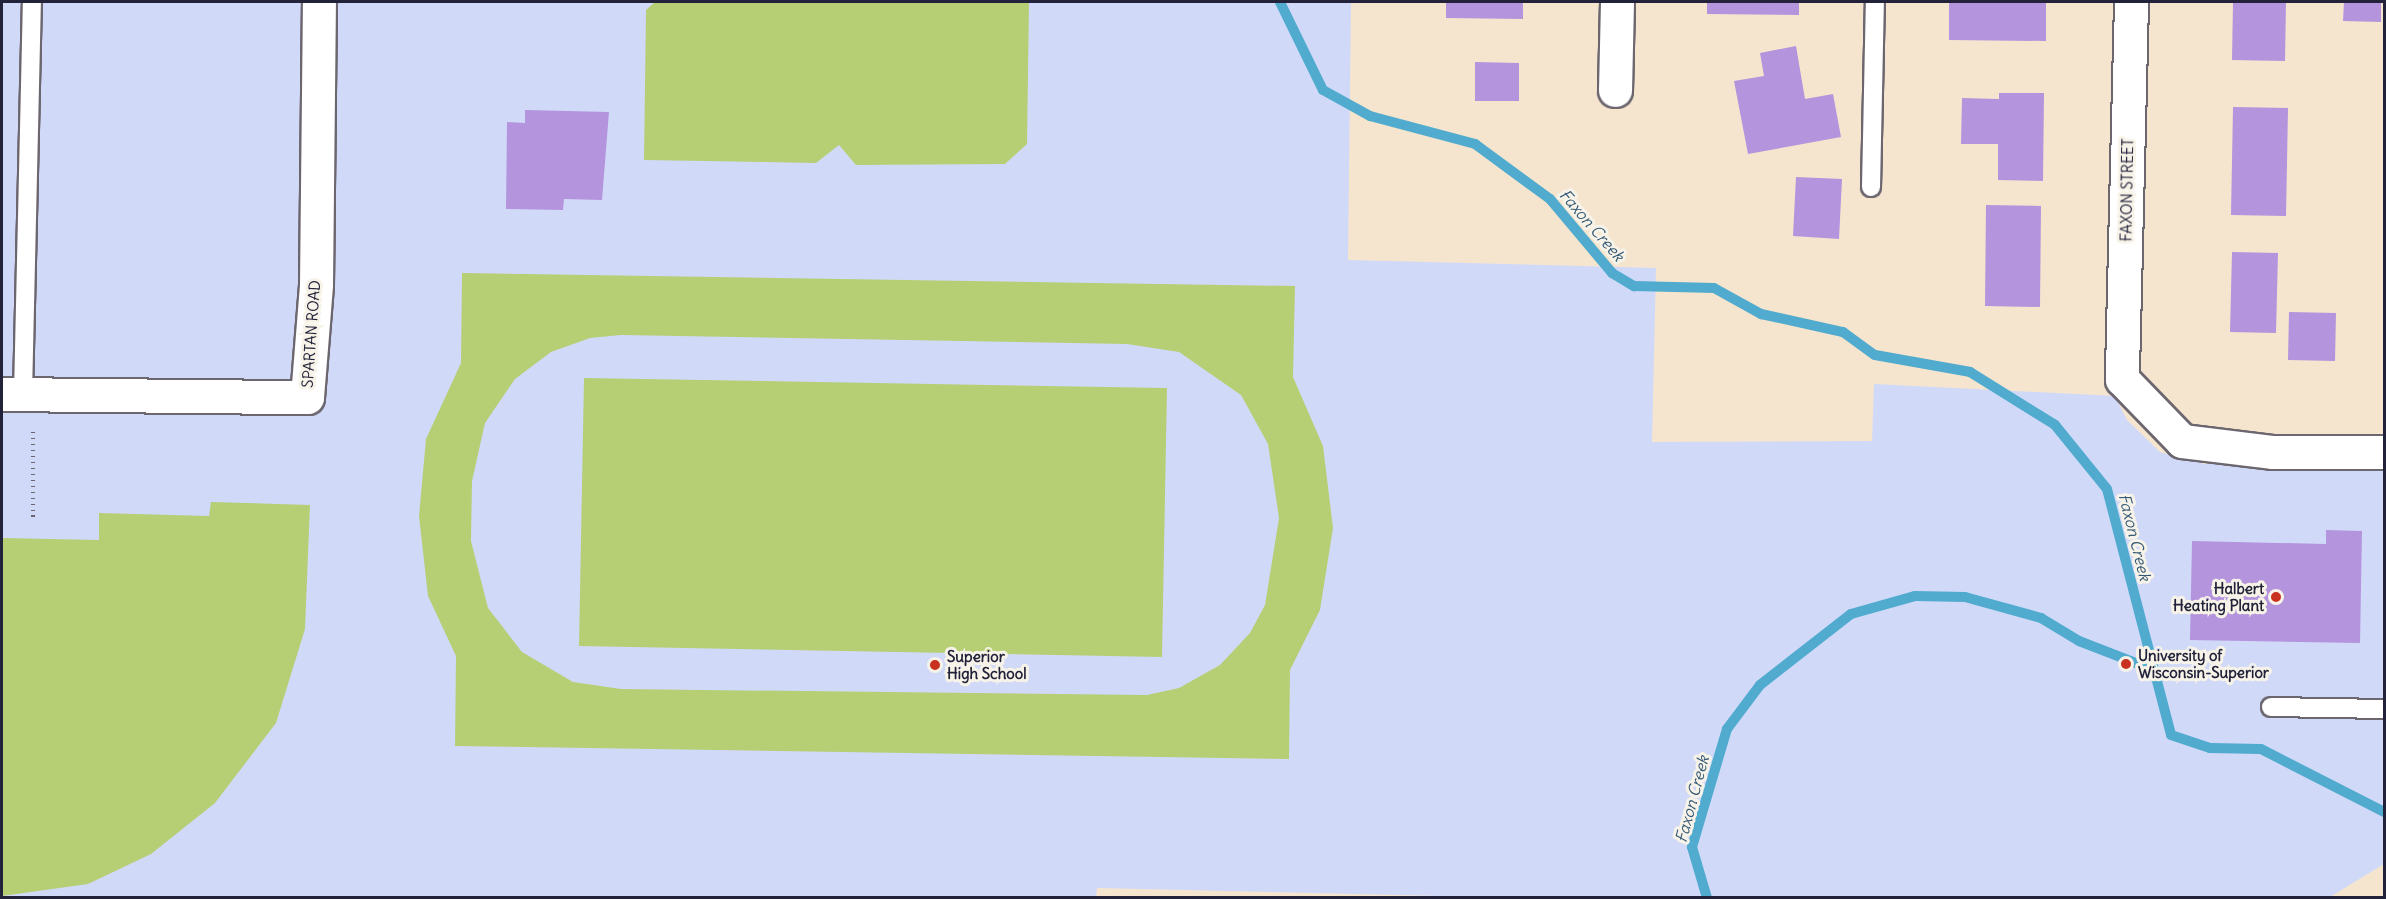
<!DOCTYPE html>
<style>
body{margin:0}
#map{position:relative;width:2386px;height:899px;overflow:hidden;background:#f5e5cf;font-family:Delius,sans-serif}
div>[style]{position:absolute}
.built>*{inset:0;background:#d1d9f9}
.green>*{inset:0;background:#b6cf74}
.stream>*{height:10px;margin:-5px;padding:0 5px;transform-origin:5px;border-radius:5px;background:#50abce}
.building>*{inset:0;background:#b394dd}
.path>*{height:4px;margin-top:-2px;transform-origin:0;background:repeating-linear-gradient(90deg,#6c666f 0 1.5px,transparent 0 6px)}
.roads{filter:drop-shadow(2px 0 #6c666f) drop-shadow(-2px 0 #6c666f) drop-shadow(0 2px #6c666f) drop-shadow(0 -2px #6c666f)}
.service>*{height:18px;margin:-9px;padding:0 9px;transform-origin:9px;border-radius:9px;background:#fff}
.minor>*{height:33px;margin:-16.5px;padding:0 16.5px;transform-origin:16.5px;border-radius:16.5px;background:#fff}
.dots>*{width:16px;height:16px;translate:-50% -50%;box-sizing:border-box;border:3px solid #f7f3e8;border-radius:50%}
span{translate:-50% -50%;white-space:nowrap;text-align:center;line-height:1.15;-webkit-text-stroke:6px #f7f3e8;paint-order:stroke}
.street-label{font-size:15px;color:#22223b}
.poi-label{font-size:15px;color:#22223b;font-weight:700}
.right{translate:-100% -50%;text-align:right}
.left{translate:0 -50%;text-align:left}
.water-label{font-size:16px;color:#345976;font-style:italic}
.frame{position:absolute;inset:0;border:3px solid #22223b;pointer-events:none}
</style>
<div id="map">
<div class="built">
<i style="clip-path:polygon(2px 2px,1351px 2px,1348px 260px,1656px 268px,1652px 442px,1872px 441px,1874px 384px,2115px 396px,2127px 420px,2160px 452px,2204px 464px,2384px 465px,2384px 864px,2330px 897px,1523px 898px,1097px 888px,1096px 898px,2px 898px)"></i>
</div>
<div class="green">
<i style="clip-path:polygon(655px 2px,1029px 2px,1027px 144px,1005px 164px,856px 165px,839px 145px,816px 163px,644px 160px,646px 10px)"></i>
<i style="clip-path:polygon(evenodd,462px 273px,1295px 286px,1293px 377px,1323px 446px,1333px 528px,1320px 610px,1290px 670px,1289px 759px,455px 746px,456px 656px,428px 596px,419px 516px,426px 439px,461px 363px,462px 273px,621px 335px,1127px 344px,1179px 352px,1241px 395px,1268px 444px,1279px 518px,1265px 605px,1250px 633px,1220px 665px,1179px 688px,1147px 695px,621px 689px,573px 682px,522px 652px,488px 608px,471px 541px,472px 481px,485px 423px,515px 379px,551px 352px,590px 338px,621px 335px)"></i>
<i style="clip-path:polygon(584px 378px,1167px 388px,1162px 657px,579px 646px)"></i>
<i style="clip-path:polygon(211px 502px,310px 505px,305px 629px,276px 723px,215px 803px,151px 854px,88px 884px,2px 896px,2px 538px,99px 540px,99px 513px,209px 516px)"></i>
</div>
<div class="stream">
<i style="left:1280px;top:2px;width:98px;rotate:64deg"></i>
<i style="left:1323px;top:90px;width:54px;rotate:29deg"></i>
<i style="left:1370px;top:116px;width:109px;rotate:14.9deg"></i>
<i style="left:1475px;top:144px;width:93px;rotate:36.3deg"></i>
<i style="left:1550px;top:199px;width:97px;rotate:50deg"></i>
<i style="left:1612px;top:273px;width:26px;rotate:31deg"></i>
<i style="left:1634px;top:286px;width:80px;rotate:1.4deg"></i>
<i style="left:1714px;top:288px;width:54px;rotate:29deg"></i>
<i style="left:1761px;top:314px;width:84px;rotate:12.4deg"></i>
<i style="left:1843px;top:332px;width:39px;rotate:36deg"></i>
<i style="left:1875px;top:355px;width:97px;rotate:10.1deg"></i>
<i style="left:1970px;top:372px;width:100px;rotate:31.9deg"></i>
<i style="left:2055px;top:425px;width:82px;rotate:50.9deg"></i>
<i style="left:2107px;top:489px;width:254px;rotate:75.4deg"></i>
<i style="left:2171px;top:735px;width:41px;rotate:18.4deg"></i>
<i style="left:2210px;top:748px;width:51px;rotate:1.1deg"></i>
<i style="left:2261px;top:749px;width:138px;rotate:27.1deg"></i>
<i style="left:1707px;top:898px;width:53px;rotate:-106.4deg"></i>
<i style="left:1692px;top:847px;width:123px;rotate:-73.5deg"></i>
<i style="left:1727px;top:729px;width:55px;rotate:-53.1deg"></i>
<i style="left:1760px;top:685px;width:115px;rotate:-38deg"></i>
<i style="left:1851px;top:614px;width:66px;rotate:-15.7deg"></i>
<i style="left:1915px;top:596px;width:50px;rotate:1.1deg"></i>
<i style="left:1965px;top:597px;width:79px;rotate:15.4deg"></i>
<i style="left:2041px;top:618px;width:44px;rotate:31.2deg"></i>
<i style="left:2079px;top:641px;width:80px;rotate:21.1deg"></i>
</div>
<div class="building">
<i style="clip-path:polygon(1446px 2px,1523px 2px,1523px 19px,1446px 18px)"></i>
<i style="clip-path:polygon(1707px 2px,1799px 2px,1799px 15px,1707px 14px)"></i>
<i style="clip-path:polygon(1949px 2px,2046px 2px,2046px 41px,1949px 40px)"></i>
<i style="clip-path:polygon(2233px 2px,2286px 2px,2285px 61px,2232px 60px)"></i>
<i style="clip-path:polygon(2344px 2px,2381px 2px,2381px 22px,2343px 21px)"></i>
<i style="clip-path:polygon(1796px 46px,1805px 99px,1833px 94px,1841px 137px,1748px 154px,1734px 81px,1764px 76px,1760px 53px)"></i>
<i style="clip-path:polygon(1475px 62px,1519px 63px,1519px 101px,1475px 101px)"></i>
<i style="clip-path:polygon(1999px 93px,2044px 93px,2043px 181px,1998px 180px,1998px 144px,1961px 144px,1962px 98px,1999px 99px)"></i>
<i style="clip-path:polygon(2233px 107px,2288px 108px,2286px 216px,2231px 215px)"></i>
<i style="clip-path:polygon(525px 110px,609px 112px,602px 200px,564px 199px,563px 210px,506px 209px,507px 122px,525px 123px)"></i>
<i style="clip-path:polygon(1796px 177px,1842px 179px,1839px 239px,1793px 236px)"></i>
<i style="clip-path:polygon(1986px 205px,2041px 206px,2040px 307px,1985px 306px)"></i>
<i style="clip-path:polygon(2232px 252px,2278px 253px,2276px 333px,2230px 332px)"></i>
<i style="clip-path:polygon(2289px 312px,2336px 313px,2335px 361px,2288px 360px)"></i>
<i style="clip-path:polygon(2326px 530px,2362px 531px,2360px 643px,2190px 640px,2192px 541px,2326px 544px)"></i>
</div>
<div class="path">
<i style="left:33px;top:517px;width:89px;rotate:-90deg"></i>
</div>
<div class="roads">
<div class="service">
<i style="left:1871px;top:187px;width:185px;rotate:-88.8deg"></i>
<i style="left:23px;top:394px;width:392px;rotate:-88.7deg"></i>
<i style="left:2271px;top:707px;width:113px;rotate:1deg"></i>
</div>
<div class="minor">
<i style="left:2131px;top:2px;width:377px;rotate:91.4deg"></i>
<i style="left:2122px;top:379px;width:86px;rotate:45.9deg"></i>
<i style="left:2182px;top:441px;width:92px;rotate:6.9deg"></i>
<i style="left:2273px;top:452px;width:111px"></i>
<i style="left:1615px;top:90px;width:88px;rotate:-88.7deg"></i>
<i style="left:2px;top:394px;width:305px;rotate:0.6deg"></i>
<i style="left:307px;top:397px;width:113px;rotate:-85.4deg"></i>
<i style="left:316px;top:284px;width:282px;rotate:-89.4deg"></i>
</div>
</div>
<div class="dots">
<i style="left:2276px;top:597px;background:#c8321e"></i>
<i style="left:2126px;top:664px;background:#c8321e"></i>
<i style="left:935px;top:665px;background:#c8321e"></i>
</div>
<div class="street-label">
<span style="left:2127px;top:190px;rotate:-89deg">FAXON STREET</span>
<span style="left:311px;top:334px;rotate:-86deg">SPARTAN ROAD</span>
</div>
<div class="poi-label">
<span class="right" style="left:2264px;top:597px">Halbert<br>Heating Plant</span>
<span class="left" style="left:2138px;top:664px">University of<br>Wisconsin-Superior</span>
<span class="left" style="left:947px;top:665px">Superior<br>High School</span>
</div>
<div class="water-label">
<span style="left:1592px;top:225px;rotate:49deg">Faxon Creek</span>
<span style="left:2135px;top:537px;rotate:76deg">Faxon Creek</span>
<span style="left:1692px;top:799px;rotate:-75deg">Faxon Creek</span>
</div>
<div class="frame"></div>
</div>
